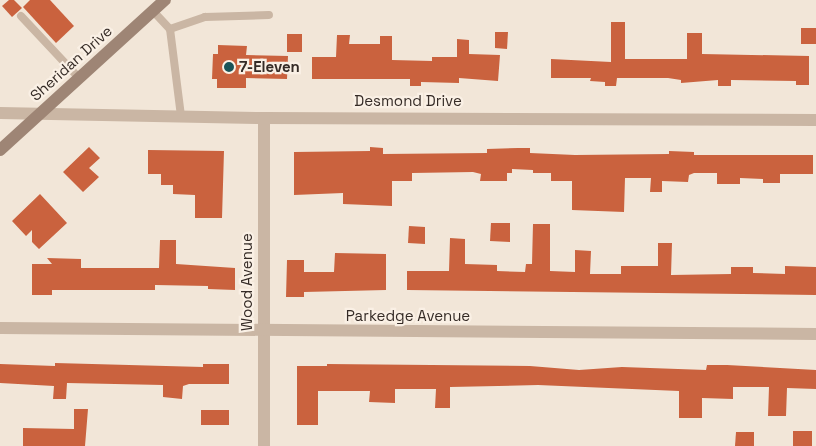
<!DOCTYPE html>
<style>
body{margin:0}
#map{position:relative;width:816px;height:446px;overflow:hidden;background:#f2e6d8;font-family:"Space Grotesk",sans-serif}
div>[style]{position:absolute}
.building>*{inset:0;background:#ca623e}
.lane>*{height:8px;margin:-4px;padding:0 4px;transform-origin:4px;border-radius:4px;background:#cab6a4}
.street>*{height:12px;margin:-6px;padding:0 6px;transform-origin:6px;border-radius:6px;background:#cab6a4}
.secondary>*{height:12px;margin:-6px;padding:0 6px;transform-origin:6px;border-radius:6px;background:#9e8575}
.dots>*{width:14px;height:14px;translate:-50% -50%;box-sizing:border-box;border:2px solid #faf0e5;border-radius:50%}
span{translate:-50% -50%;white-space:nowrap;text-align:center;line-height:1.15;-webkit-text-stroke:4.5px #faf0e5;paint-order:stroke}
.street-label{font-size:15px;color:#352b26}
.poi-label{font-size:15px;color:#352b26;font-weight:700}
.left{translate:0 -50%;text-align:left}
</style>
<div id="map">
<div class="building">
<i style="clip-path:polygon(9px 0,14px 0,22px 8px,12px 17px,2px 6px)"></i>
<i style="clip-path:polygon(30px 0,50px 0,74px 26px,56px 43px,23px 7px)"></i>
<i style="clip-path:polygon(611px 22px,625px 22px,625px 59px,687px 59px,687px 33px,702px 33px,702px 54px,809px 56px,809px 85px,796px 85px,796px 81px,731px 80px,731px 86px,718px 86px,718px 80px,681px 83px,681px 80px,668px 78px,617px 78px,616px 86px,605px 86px,605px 82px,590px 81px,591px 78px,551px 78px,551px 59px,611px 62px)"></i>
<i style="clip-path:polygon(801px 28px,816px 28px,816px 44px,801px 44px)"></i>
<i style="clip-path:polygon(495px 32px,508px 32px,507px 49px,495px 48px)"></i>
<i style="clip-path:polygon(287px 34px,302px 34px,302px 52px,287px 52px)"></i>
<i style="clip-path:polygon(337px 35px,350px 35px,349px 44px,380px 44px,380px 36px,392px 36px,392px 60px,432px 61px,432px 57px,457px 57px,457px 39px,469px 40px,469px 54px,500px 55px,498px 81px,459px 78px,459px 83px,421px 82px,421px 86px,410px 86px,410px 79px,312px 79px,312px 57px,336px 57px)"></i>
<i style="clip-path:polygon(218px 45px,247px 46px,246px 55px,288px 56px,287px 79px,246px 78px,246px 88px,217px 88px,217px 79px,212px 79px,213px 54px,218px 54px)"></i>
<i style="clip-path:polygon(89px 147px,100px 158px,89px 168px,99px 177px,83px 192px,63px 172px)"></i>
<i style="clip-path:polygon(370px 147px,383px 148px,383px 154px,487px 153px,487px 149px,518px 148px,530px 148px,530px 153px,575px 155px,669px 154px,669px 151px,694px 152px,694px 155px,813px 155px,813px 174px,780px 174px,780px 183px,763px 183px,763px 179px,740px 178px,740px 184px,717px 184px,717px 173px,694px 173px,689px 175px,688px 182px,662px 181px,662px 192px,650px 192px,651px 178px,625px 178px,624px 212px,572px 210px,572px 181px,551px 181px,551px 173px,533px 173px,533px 170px,512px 169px,512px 173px,507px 173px,507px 181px,480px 181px,481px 174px,473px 172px,412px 173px,412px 181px,392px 181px,392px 206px,343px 204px,343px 193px,294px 195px,294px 152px,370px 151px)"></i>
<i style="clip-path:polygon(148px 150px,224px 151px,222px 218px,195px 218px,195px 195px,173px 194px,173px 185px,161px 185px,161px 174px,148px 174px)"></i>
<i style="clip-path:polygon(40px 194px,67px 223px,39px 249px,32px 242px,32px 230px,26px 236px,12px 221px)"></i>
<i style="clip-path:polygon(491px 223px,510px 223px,510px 242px,490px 241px)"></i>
<i style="clip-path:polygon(533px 224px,550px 224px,550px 271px,575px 272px,575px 250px,591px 251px,590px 274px,621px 274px,621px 266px,658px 266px,658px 243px,672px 243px,671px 275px,731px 274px,731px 267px,753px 267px,753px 273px,785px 274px,785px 266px,816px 267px,816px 295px,407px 290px,407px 271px,449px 271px,450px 238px,465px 239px,465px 264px,497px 265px,497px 271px,525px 272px,526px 264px,532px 264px)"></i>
<i style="clip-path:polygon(409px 226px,425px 227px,425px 244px,408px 243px)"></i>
<i style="clip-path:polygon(160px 240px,176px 240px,176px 264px,235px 268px,235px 290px,208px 289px,208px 286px,155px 285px,155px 290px,52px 290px,52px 295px,32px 295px,32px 264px,52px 264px,47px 258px,81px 259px,81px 268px,159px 268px)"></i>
<i style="clip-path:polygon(335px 253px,386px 254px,386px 290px,304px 292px,304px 297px,286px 297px,287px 260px,304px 260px,304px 272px,334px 272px)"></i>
<i style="clip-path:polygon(55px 363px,203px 367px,203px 364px,229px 364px,229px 384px,189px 384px,183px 386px,182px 399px,163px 397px,163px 385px,67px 383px,66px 399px,53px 399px,54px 386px,0 383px,0 364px,55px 366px)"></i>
<i style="clip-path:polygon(327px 364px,530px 366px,579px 370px,622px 367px,706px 370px,707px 365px,727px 365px,816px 370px,816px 389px,787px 388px,786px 416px,768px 416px,769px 387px,733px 387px,733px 399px,702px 398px,702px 418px,679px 418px,679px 391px,538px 385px,450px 387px,450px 408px,435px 408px,436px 389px,395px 389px,395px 403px,369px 402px,370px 391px,318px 391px,318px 425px,297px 425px,297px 366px,327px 366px)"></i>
<i style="clip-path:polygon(74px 409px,88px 409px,85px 446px,23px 446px,23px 428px,74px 429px)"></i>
<i style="clip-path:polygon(201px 410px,229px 410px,229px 425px,201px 425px)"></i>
<i style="clip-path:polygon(793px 431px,812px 431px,812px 446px,793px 446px)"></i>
<i style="clip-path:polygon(736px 432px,754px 432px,754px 446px,735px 446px)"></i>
</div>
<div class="lane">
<i style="left:153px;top:11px;width:25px;rotate:47deg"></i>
<i style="left:170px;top:29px;width:88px;rotate:82.8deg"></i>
<i style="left:21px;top:16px;width:85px;rotate:46.9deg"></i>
<i style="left:170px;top:29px;width:37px;rotate:-19deg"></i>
<i style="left:205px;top:17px;width:64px;rotate:-1.8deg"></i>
</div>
<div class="street">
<i style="left:0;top:113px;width:264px;rotate:1.1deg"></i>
<i style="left:264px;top:118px;width:552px;rotate:0.21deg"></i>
<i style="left:264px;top:118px;width:328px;rotate:90deg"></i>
<i style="left:0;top:328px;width:816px;rotate:0.42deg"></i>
</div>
<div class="secondary">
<i style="left:0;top:150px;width:223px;rotate:-42.3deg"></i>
</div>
<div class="dots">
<i style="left:229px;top:67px;background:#1a5358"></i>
</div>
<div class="street-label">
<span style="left:71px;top:63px;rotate:-42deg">Sheridan Drive</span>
<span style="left:408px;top:101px">Desmond Drive</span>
<span style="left:247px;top:282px;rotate:-90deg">Wood Avenue</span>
<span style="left:408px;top:316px">Parkedge Avenue</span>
</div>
<div class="poi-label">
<span class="left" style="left:239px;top:67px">7-Eleven</span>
</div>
</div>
